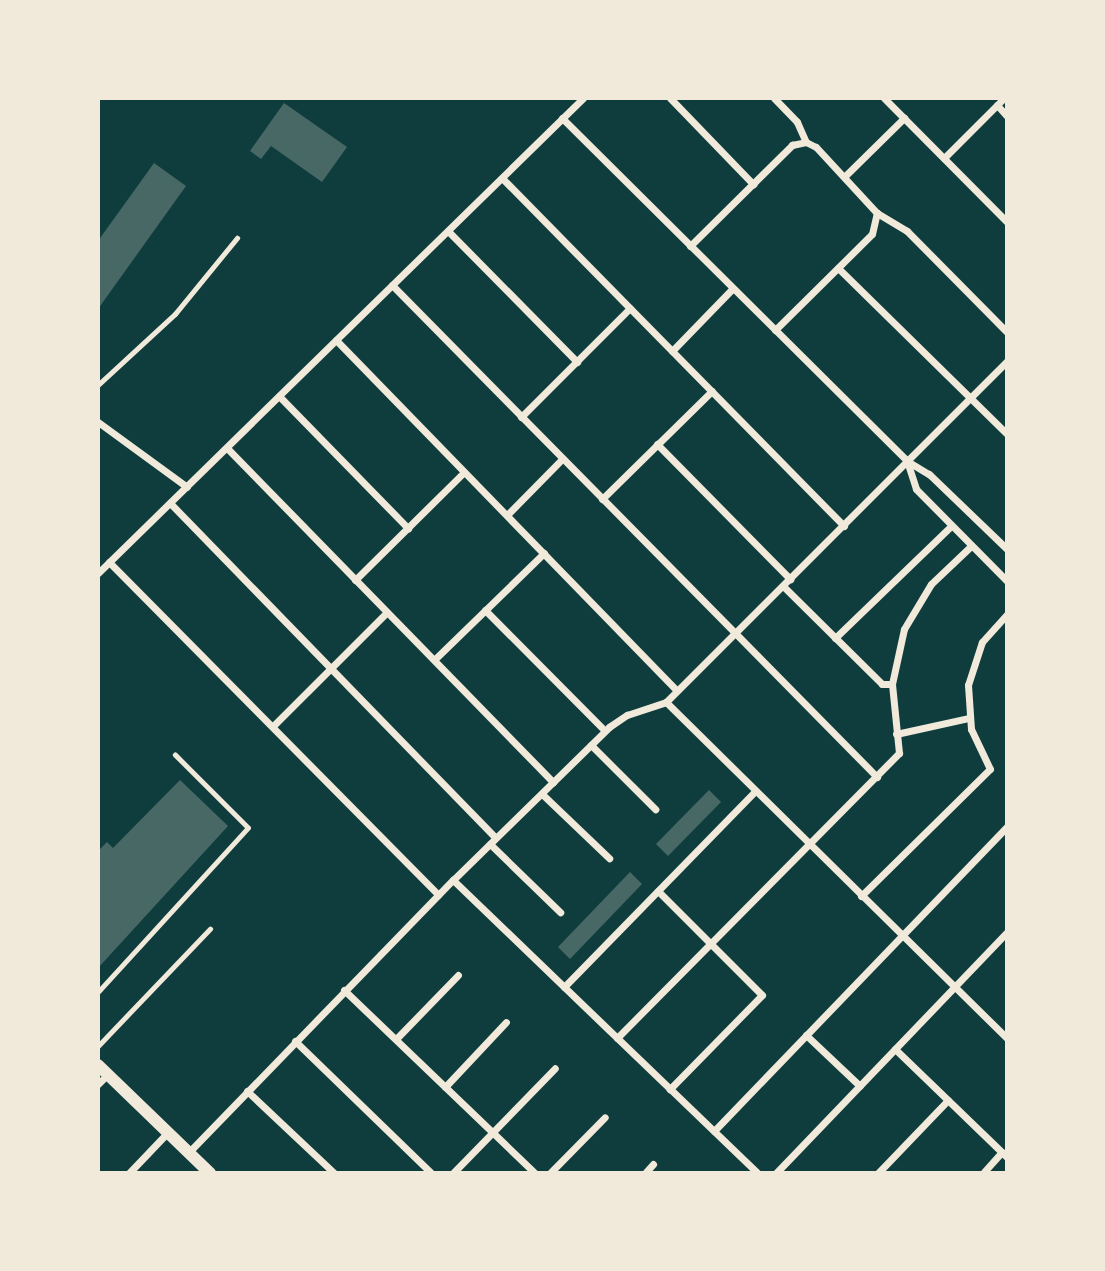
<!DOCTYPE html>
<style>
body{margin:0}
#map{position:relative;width:1105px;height:1271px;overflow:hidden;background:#0f3d3e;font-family:"Open Sans",sans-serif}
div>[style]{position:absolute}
.building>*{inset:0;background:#486865}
.service>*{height:4.5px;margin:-2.25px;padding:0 2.25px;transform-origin:2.25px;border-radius:2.25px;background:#f1e9da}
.minor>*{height:7px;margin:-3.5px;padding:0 3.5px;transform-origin:3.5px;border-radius:3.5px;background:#f1e9da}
.tertiary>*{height:12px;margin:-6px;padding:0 6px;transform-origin:6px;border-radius:6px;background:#f1e9da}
span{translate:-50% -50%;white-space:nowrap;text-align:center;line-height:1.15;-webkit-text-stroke:5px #f1e9da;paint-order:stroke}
.frame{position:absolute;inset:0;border:100px solid #f1e9da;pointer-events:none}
</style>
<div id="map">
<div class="building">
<i style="clip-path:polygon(284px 103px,347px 147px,322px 182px,271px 146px,261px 159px,250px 151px)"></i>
<i style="clip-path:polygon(154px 163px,186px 186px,98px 309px,98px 241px)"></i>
<i style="clip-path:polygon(180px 780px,228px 826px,98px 968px,98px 851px,107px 842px,113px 848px)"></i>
<i style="clip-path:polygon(709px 790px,721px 802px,668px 856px,656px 844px)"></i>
<i style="clip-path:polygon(630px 872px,642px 884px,570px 959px,558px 947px)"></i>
</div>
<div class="service">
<i style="left:98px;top:385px;width:105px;rotate:-42.7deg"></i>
<i style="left:175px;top:314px;width:98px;rotate:-50.8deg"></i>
<i style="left:98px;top:992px;width:222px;rotate:-47.6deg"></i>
<i style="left:248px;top:828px;width:103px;rotate:-135deg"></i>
<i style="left:98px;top:1046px;width:162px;rotate:-46.3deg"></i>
</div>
<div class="minor">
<i style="left:670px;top:98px;width:120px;rotate:46deg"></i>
<i style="left:774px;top:98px;width:33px;rotate:46deg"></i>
<i style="left:797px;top:122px;width:22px;rotate:66deg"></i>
<i style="left:806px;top:142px;width:11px;rotate:27deg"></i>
<i style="left:816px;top:147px;width:90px;rotate:47.3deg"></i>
<i style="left:877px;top:213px;width:35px;rotate:31deg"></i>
<i style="left:907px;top:231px;width:142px;rotate:45.3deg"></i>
<i style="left:884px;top:98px;width:175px;rotate:45.2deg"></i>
<i style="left:997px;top:105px;width:15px;rotate:48deg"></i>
<i style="left:562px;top:118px;width:486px;rotate:44.8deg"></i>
<i style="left:907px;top:461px;width:26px;rotate:31deg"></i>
<i style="left:929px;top:474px;width:108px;rotate:43.9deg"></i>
<i style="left:944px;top:158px;width:85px;rotate:-45deg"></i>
<i style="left:845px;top:176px;width:83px;rotate:-44.5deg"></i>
<i style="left:502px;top:178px;width:488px;rotate:45.5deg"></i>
<i style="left:448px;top:231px;width:184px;rotate:45.4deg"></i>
<i style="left:690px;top:246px;width:144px;rotate:-44.7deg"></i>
<i style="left:792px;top:145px;width:14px;rotate:-12deg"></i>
<i style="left:838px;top:268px;width:237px;rotate:44.5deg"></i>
<i style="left:392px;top:285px;width:691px;rotate:45.41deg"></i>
<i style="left:775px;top:330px;width:136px;rotate:-44.7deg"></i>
<i style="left:872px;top:234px;width:22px;rotate:-77deg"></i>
<i style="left:336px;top:340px;width:489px;rotate:45.8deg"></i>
<i style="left:672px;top:351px;width:86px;rotate:-45.9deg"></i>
<i style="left:279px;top:396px;width:185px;rotate:45.7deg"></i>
<i style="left:521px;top:417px;width:154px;rotate:-45deg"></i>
<i style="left:98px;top:422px;width:110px;rotate:36.1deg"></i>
<i style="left:657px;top:444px;width:190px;rotate:45.4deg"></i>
<i style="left:227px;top:448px;width:467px;rotate:45.7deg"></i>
<i style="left:907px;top:461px;width:29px;rotate:72deg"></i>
<i style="left:916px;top:489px;width:129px;rotate:45.3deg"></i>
<i style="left:602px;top:499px;width:154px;rotate:-44.5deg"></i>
<i style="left:170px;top:503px;width:467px;rotate:45.8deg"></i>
<i style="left:507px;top:515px;width:78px;rotate:-45.5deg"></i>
<i style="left:109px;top:562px;width:468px;rotate:45.3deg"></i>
<i style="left:98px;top:573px;width:679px;rotate:-44.4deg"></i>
<i style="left:355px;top:580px;width:153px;rotate:-44.7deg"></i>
<i style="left:783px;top:586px;width:139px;rotate:44.7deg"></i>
<i style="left:882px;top:684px;width:10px"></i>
<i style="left:485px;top:610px;width:170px;rotate:45.2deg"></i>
<i style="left:835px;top:638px;width:161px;rotate:-44deg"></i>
<i style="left:435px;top:659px;width:152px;rotate:-44.2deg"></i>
<i style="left:666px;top:702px;width:479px;rotate:44.6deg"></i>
<i style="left:273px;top:726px;width:161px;rotate:-45deg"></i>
<i style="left:896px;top:734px;width:75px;rotate:-12.4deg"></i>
<i style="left:591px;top:745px;width:91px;rotate:45deg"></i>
<i style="left:542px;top:794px;width:93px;rotate:43.7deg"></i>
<i style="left:490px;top:844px;width:98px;rotate:44.2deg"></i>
<i style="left:453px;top:880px;width:423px;rotate:43.9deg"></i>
<i style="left:658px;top:891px;width:147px;rotate:45deg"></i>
<i style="left:762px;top:995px;width:132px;rotate:134.4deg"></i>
<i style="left:861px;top:896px;width:181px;rotate:-44.6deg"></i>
<i style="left:990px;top:769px;width:44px;rotate:-115.4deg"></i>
<i style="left:971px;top:729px;width:44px;rotate:-93.9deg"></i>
<i style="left:968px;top:685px;width:45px;rotate:-72deg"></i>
<i style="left:982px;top:642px;width:38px;rotate:-48deg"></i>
<i style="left:564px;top:987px;width:274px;rotate:-45.7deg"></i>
<i style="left:344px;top:990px;width:265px;rotate:43.8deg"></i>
<i style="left:806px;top:1035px;width:74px;rotate:43.4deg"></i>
<i style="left:617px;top:1038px;width:401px;rotate:-45.3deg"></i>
<i style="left:899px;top:753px;width:69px;rotate:-95.8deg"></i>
<i style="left:892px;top:684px;width:56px;rotate:-77.7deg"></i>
<i style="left:904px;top:629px;width:52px;rotate:-59deg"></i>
<i style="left:931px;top:584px;width:55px;rotate:-43.5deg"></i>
<i style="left:396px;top:1039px;width:89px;rotate:-45.9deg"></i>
<i style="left:295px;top:1041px;width:190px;rotate:44.1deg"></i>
<i style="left:895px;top:1049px;width:156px;rotate:44deg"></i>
<i style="left:98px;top:1084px;width:14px;rotate:-45deg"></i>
<i style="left:445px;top:1087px;width:89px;rotate:-46.8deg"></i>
<i style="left:247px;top:1091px;width:120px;rotate:43.3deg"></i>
<i style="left:714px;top:1131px;width:423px;rotate:-46.1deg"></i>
<i style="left:189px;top:1152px;width:379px;rotate:-45.9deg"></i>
<i style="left:453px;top:880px;width:219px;rotate:-44.4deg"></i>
<i style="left:609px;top:727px;width:22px;rotate:-34deg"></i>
<i style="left:627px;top:715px;width:41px;rotate:-18.4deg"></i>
<i style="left:666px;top:702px;width:482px;rotate:-45deg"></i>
<i style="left:129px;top:1173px;width:57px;rotate:-46.4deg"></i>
<i style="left:453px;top:1173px;width:146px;rotate:-45.8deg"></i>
<i style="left:550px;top:1173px;width:78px;rotate:-45.5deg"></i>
<i style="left:645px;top:1173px;width:12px;rotate:-48deg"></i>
<i style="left:776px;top:1173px;width:334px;rotate:-46.2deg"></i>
<i style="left:878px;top:1173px;width:101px;rotate:-46.2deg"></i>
<i style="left:983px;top:1173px;width:28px;rotate:-48deg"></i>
</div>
<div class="tertiary">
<i style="left:98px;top:1065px;width:156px;rotate:44deg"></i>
</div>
<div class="frame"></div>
</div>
